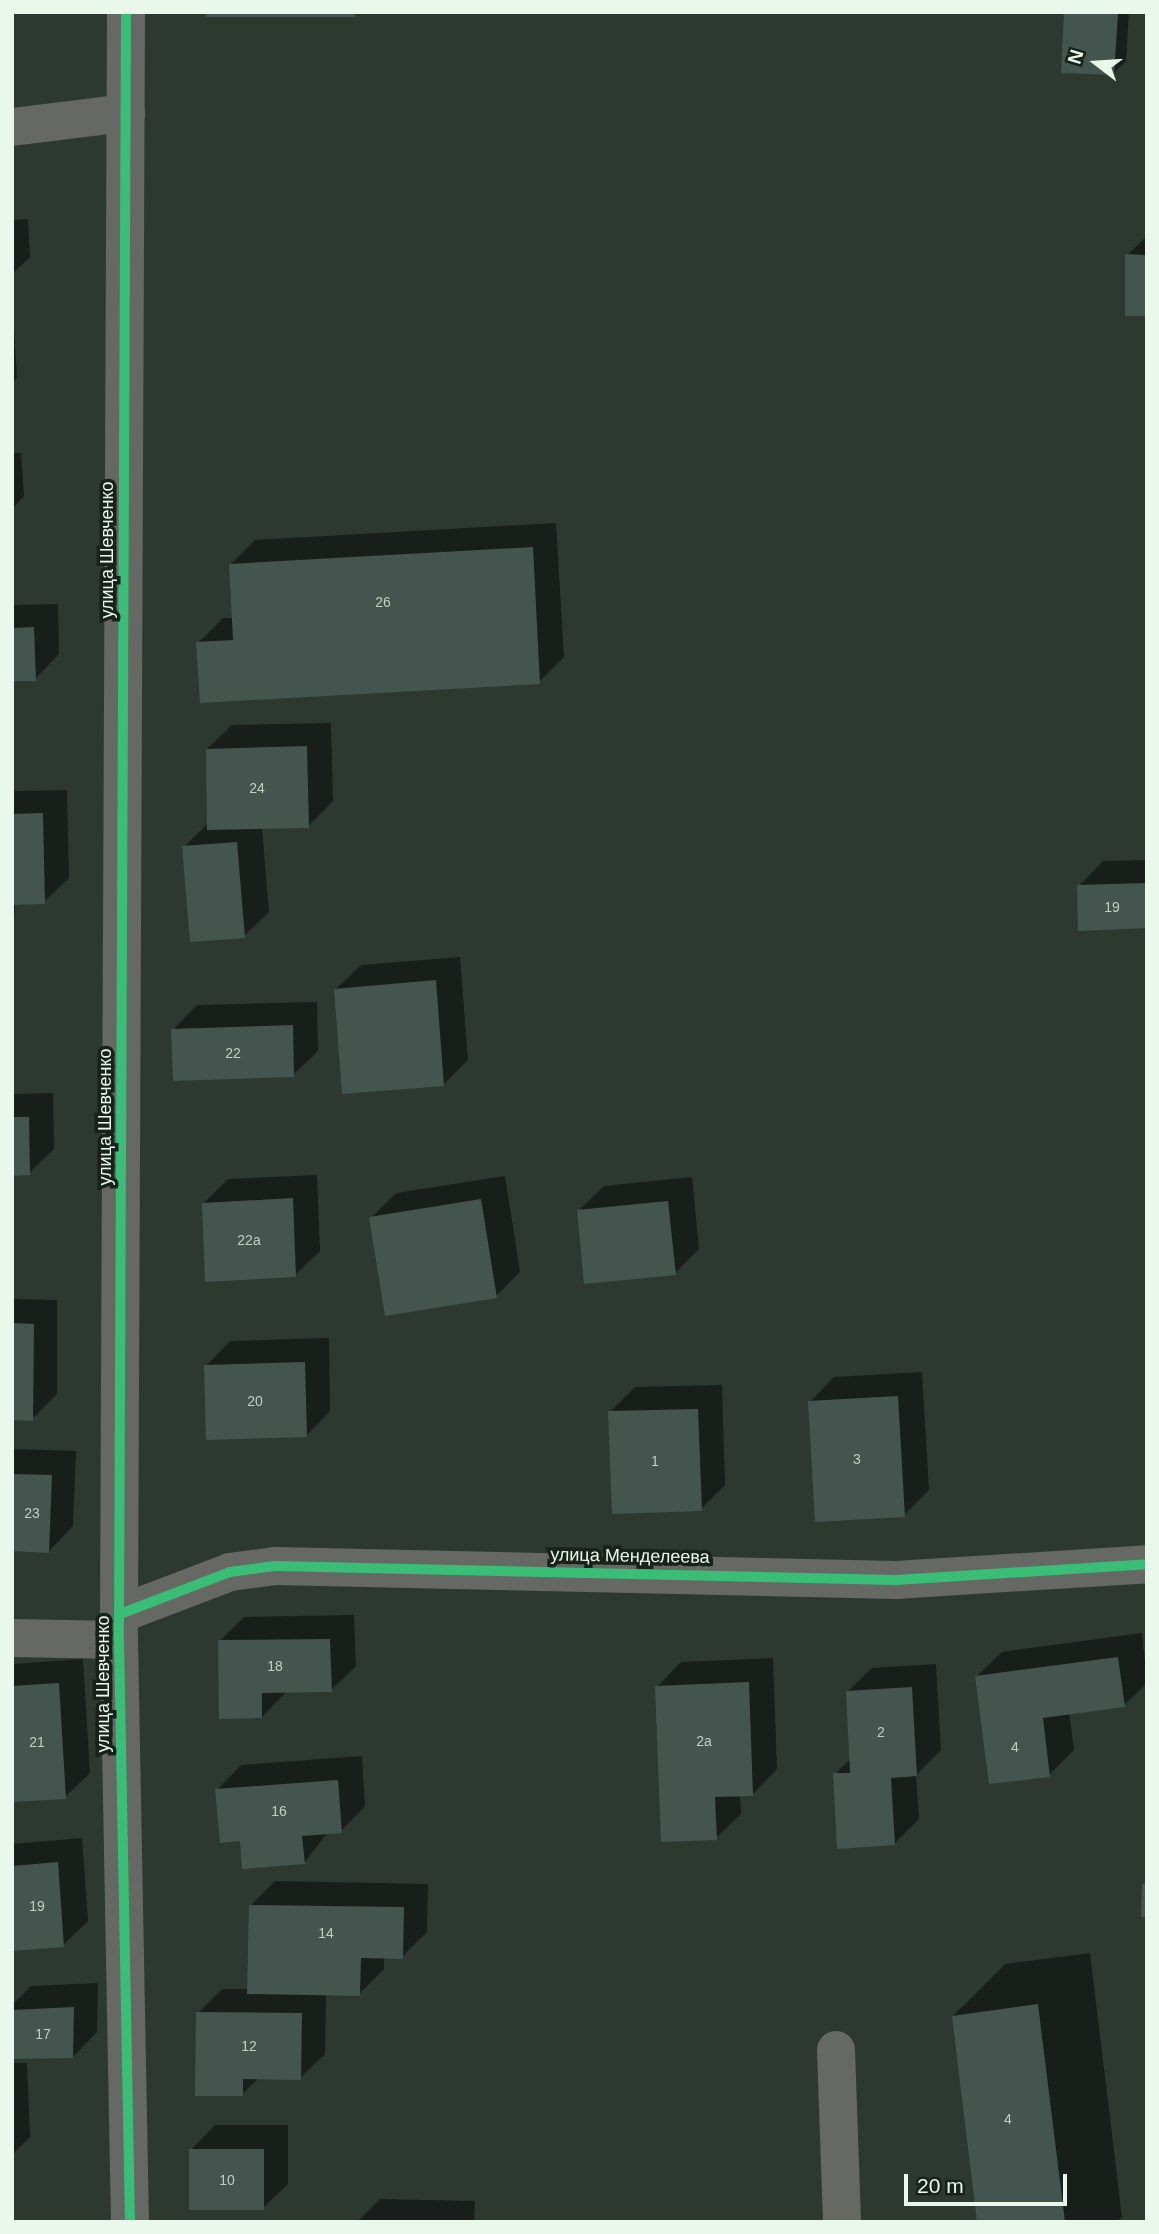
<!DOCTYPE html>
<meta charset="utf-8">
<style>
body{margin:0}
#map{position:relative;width:1159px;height:2234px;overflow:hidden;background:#2d3930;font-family:Helvetica,sans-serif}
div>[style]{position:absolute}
.shadow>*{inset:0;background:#0007}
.building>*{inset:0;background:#43554e}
.minor>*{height:38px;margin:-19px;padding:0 19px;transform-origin:19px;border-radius:19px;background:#656863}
.cycleway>*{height:10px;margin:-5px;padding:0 5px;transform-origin:5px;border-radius:5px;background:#3abd76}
span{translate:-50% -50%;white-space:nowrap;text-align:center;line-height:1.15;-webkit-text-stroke:7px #18221a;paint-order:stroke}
.number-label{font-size:14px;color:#c0cfc4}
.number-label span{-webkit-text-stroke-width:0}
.street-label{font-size:18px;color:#eaf8ec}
.frame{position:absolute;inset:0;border:14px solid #eaf8ec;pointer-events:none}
.north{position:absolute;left:1061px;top:28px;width:70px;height:70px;-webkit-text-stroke:5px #18221a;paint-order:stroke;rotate:287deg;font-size:19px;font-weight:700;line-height:28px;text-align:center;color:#eaf8ec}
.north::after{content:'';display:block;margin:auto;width:24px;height:32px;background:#eaf8ec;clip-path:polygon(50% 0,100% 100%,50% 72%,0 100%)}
.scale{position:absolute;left:904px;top:2174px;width:163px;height:32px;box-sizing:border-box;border:4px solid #eaf8ec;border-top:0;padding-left:9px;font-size:21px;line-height:24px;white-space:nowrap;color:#eaf8ec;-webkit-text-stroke:5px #18221a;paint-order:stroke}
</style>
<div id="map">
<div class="shadow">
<i style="clip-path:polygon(1065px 12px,1129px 12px,1126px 61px,1113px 74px)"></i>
<i style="clip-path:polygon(28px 219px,30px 257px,12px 274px,12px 220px)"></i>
<i style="clip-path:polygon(1147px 236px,1147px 314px,1127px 255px)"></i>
<i style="clip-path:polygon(12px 291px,17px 378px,12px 383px)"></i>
<i style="clip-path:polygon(12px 453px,21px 453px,24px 496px,12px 509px)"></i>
<i style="clip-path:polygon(556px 523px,564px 657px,539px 682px,198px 643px,223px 618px,234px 618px,231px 564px,255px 540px)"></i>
<i style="clip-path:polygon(58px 604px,59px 654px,35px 679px,12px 680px,12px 605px)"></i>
<i style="clip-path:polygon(331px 723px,333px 801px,308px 826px,262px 827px,269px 912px,244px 936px,184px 847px,209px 822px,207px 749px,232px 725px)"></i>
<i style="clip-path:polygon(67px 790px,69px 878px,44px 902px,15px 903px,12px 955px,12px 791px)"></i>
<i style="clip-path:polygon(1147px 860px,1147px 927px,1079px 886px,1103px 861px)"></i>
<i style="clip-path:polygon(460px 957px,468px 1060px,443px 1085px,336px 989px,361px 965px)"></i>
<i style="clip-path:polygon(317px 1002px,318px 1051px,293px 1075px,173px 1030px,197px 1005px)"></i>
<i style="clip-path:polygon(53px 1093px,54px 1149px,29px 1173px,12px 1174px,12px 1094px)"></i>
<i style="clip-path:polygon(317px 1175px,320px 1251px,295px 1275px,203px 1204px,228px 1179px)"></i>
<i style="clip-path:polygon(505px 1176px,520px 1272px,496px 1296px,371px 1218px,396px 1193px)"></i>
<i style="clip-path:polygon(692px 1177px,699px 1249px,675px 1273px,579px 1210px,604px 1186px)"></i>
<i style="clip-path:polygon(12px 1299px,57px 1300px,57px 1394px,32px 1419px,12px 1419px)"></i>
<i style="clip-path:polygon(329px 1338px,330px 1411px,306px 1436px,206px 1366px,230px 1341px)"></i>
<i style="clip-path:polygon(922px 1372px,929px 1490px,904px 1515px,810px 1402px,834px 1377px)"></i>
<i style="clip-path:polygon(722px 1385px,725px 1485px,701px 1509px,610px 1412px,635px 1387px)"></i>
<i style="clip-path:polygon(12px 1449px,76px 1451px,73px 1526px,49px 1551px,12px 1549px)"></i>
<i style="clip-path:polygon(354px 1615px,356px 1666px,331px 1690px,287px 1691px,262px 1717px,220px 1641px,244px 1617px)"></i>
<i style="clip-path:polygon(1142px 1633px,1147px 1683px,1124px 1705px,1069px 1712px,1074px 1750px,1049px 1775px,977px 1676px,1002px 1652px)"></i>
<i style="clip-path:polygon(773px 1658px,777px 1769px,753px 1794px,740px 1794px,741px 1814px,716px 1838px,657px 1687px,681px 1662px)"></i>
<i style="clip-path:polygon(83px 1659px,90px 1773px,65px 1797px,12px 1801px,12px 1664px)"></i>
<i style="clip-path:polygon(936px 1664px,941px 1750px,916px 1775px,919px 1819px,894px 1844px,835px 1774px,851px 1758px,847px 1692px,872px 1668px)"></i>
<i style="clip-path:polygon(362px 1756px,365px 1806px,341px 1831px,328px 1832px,304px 1863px,241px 1839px,217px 1790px,241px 1765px)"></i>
<i style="clip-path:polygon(82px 1838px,88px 1921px,63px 1945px,12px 1949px,12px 1844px)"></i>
<i style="clip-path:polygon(275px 1881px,428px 1884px,427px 1932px,402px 1957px,384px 1957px,384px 1969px,359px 1994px,326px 1993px,325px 2054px,300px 2078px,259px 2078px,242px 2094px,198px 2013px,222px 1989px,249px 1989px,250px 1906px)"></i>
<i style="clip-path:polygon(1090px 1953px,1122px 2217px,1117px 2222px,978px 2222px,953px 2016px,1005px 1964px)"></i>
<i style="clip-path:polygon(98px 1983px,97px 2032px,73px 2057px,12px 2058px,12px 2005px,31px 1986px)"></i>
<i style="clip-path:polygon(12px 2063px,27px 2063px,30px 2137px,12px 2155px)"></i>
<i style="clip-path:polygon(215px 2125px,288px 2125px,288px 2184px,263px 2208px,191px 2150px)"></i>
<i style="clip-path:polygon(380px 2199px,475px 2201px,474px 2222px,357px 2222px)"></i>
</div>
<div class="building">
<i style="clip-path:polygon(206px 12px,355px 12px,355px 17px,206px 17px)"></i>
<i style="clip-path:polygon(1064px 12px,1118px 14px,1114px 75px,1061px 73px)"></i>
<i style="clip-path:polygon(1125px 254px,1147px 255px,1147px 316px,1125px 316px)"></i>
<i style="clip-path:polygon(533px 547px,540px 684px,200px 703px,196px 642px,233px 640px,229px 564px)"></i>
<i style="clip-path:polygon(34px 627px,36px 681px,12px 681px,12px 628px)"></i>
<i style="clip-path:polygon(307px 746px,309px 828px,207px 830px,206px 749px)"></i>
<i style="clip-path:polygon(43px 813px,45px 904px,12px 905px,12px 814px)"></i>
<i style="clip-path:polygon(237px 842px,245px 938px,190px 942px,182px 846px)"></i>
<i style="clip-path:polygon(1147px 883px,1147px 928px,1078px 931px,1077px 885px)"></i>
<i style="clip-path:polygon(436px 980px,444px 1086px,342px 1094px,334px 989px)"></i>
<i style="clip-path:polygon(293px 1025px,294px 1077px,173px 1081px,171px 1029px)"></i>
<i style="clip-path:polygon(12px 1117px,29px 1117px,30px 1175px,12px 1176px)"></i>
<i style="clip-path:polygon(293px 1198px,296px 1277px,205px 1282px,202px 1203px)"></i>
<i style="clip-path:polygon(481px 1199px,497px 1298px,385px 1316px,369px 1217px)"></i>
<i style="clip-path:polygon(668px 1201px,676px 1275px,584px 1284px,577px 1210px)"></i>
<i style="clip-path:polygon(12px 1323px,34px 1324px,33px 1421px,12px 1420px)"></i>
<i style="clip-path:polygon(305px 1362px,307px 1437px,206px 1440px,204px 1365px)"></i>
<i style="clip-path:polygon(898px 1396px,905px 1517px,815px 1522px,808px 1401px)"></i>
<i style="clip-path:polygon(698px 1409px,702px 1511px,612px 1514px,608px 1411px)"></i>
<i style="clip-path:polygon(12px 1474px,52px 1475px,49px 1553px,12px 1551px)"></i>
<i style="clip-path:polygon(330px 1639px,332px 1692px,262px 1693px,262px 1718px,219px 1719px,218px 1640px)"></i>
<i style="clip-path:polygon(1118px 1657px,1125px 1707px,1043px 1718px,1050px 1777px,989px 1784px,975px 1676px)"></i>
<i style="clip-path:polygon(749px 1682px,753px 1796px,715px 1797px,717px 1840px,661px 1842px,655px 1686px)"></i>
<i style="clip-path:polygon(59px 1683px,66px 1799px,12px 1802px,12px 1686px)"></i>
<i style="clip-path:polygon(912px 1687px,917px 1776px,891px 1778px,895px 1845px,837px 1849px,833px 1773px,850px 1773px,846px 1691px)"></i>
<i style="clip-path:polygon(338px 1780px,342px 1833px,302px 1836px,305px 1864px,242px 1869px,240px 1841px,220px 1843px,215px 1789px)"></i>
<i style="clip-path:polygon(58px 1862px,64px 1947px,12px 1951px,12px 1866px)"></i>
<i style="clip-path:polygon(1142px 1884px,1147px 1884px,1147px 1917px,1141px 1917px)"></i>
<i style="clip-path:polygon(249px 1905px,404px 1907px,403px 1959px,361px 1958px,360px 1996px,247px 1994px)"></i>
<i style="clip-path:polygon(1038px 2004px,1065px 2222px,977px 2222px,952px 2016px)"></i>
<i style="clip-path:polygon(74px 2007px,73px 2058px,12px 2059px,12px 2010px)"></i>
<i style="clip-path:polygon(196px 2012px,302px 2013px,301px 2080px,243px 2079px,243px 2096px,195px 2096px)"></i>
<i style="clip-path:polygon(189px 2149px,264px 2149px,264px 2210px,189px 2210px)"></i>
</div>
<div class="minor">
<i style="left:126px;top:12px;width:1628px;rotate:90.25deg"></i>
<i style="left:119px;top:1640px;width:582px;rotate:88.92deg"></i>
<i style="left:12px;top:127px;width:115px;rotate:-7deg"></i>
<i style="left:120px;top:1614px;width:118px;rotate:-20.9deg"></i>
<i style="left:230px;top:1572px;width:45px;rotate:-7.6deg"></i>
<i style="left:275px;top:1566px;width:621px;rotate:1.29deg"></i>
<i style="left:896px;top:1580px;width:252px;rotate:-3.6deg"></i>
<i style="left:12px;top:1638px;width:107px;rotate:1.1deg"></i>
<i style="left:836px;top:2050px;width:172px;rotate:88deg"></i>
</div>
<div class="cycleway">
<i style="left:126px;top:12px;width:1628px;rotate:90.25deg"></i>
<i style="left:119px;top:1640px;width:582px;rotate:88.92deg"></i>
<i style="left:120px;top:1614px;width:118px;rotate:-20.9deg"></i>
<i style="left:230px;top:1572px;width:45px;rotate:-7.6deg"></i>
<i style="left:275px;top:1566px;width:621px;rotate:1.29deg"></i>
<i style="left:896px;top:1580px;width:252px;rotate:-3.6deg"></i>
</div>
<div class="number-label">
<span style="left:383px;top:602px">26</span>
<span style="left:257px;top:788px">24</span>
<span style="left:1112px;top:907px">19</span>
<span style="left:233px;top:1053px">22</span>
<span style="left:249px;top:1240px">22а</span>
<span style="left:255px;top:1401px">20</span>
<span style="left:857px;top:1459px">3</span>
<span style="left:655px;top:1461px">1</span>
<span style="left:32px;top:1513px">23</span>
<span style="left:275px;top:1666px">18</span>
<span style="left:881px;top:1732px">2</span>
<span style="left:704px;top:1741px">2а</span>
<span style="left:37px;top:1742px">21</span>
<span style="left:1015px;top:1747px">4</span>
<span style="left:279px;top:1811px">16</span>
<span style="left:37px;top:1906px">19</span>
<span style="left:326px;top:1933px">14</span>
<span style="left:43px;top:2034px">17</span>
<span style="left:249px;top:2046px">12</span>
<span style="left:1008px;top:2119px">4</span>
<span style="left:227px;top:2180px">10</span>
</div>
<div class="street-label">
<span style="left:107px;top:550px;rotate:-90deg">улица Шевченко</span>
<span style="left:105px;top:1117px;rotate:-90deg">улица Шевченко</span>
<span style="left:630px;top:1556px;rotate:1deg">улица Менделеева</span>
<span style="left:103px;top:1684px;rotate:-90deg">улица Шевченко</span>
</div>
<div class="frame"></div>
<div class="north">N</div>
<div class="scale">20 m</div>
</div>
